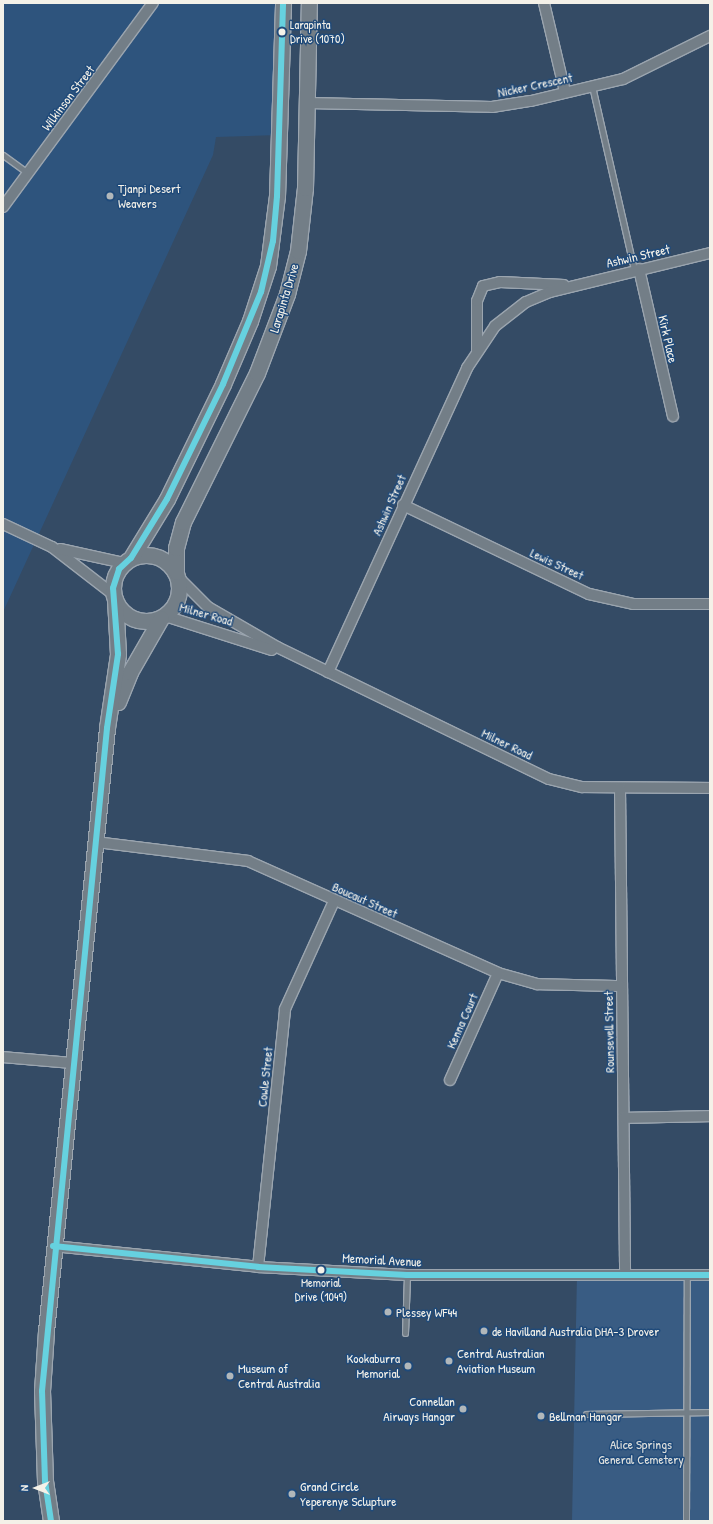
<!DOCTYPE html>
<style>
body{margin:0}
#map{position:relative;width:713px;height:1524px;overflow:hidden;background:#344b65;font-family:"Patrick Hand",sans-serif}
div>[style]{position:absolute}
.built>*{inset:0;background:#2e547d}
.green>*{inset:0;background:#395c83}
.roads{filter:drop-shadow(1px 0 #9ba5af) drop-shadow(-1px 0 #9ba5af) drop-shadow(0 1px #9ba5af) drop-shadow(0 -1px #9ba5af)}
.lane>*{height:5px;margin:-2.5px;padding:0 2.5px;transform-origin:2.5px;border-radius:2.5px;background:#737e87}
.street>*{height:10px;margin:-5px;padding:0 5px;transform-origin:5px;border-radius:5px;background:#737e87}
.primary>*{height:15px;margin:-7.5px;padding:0 7.5px;transform-origin:7.5px;border-radius:7.5px;background:#737e87}
.primary>.ring{margin:-7.5px;padding:0;box-sizing:content-box;background:none;border:15px solid #737e87;border-radius:50%}
.bus-1>*{height:6px;margin:-3px;padding:0 3px;transform-origin:3px;border-radius:3px;background:#66d1df}
.dots>*{width:11px;height:11px;translate:-50% -50%;box-sizing:border-box;border:2px solid #1f4a7a;border-radius:50%}
span{translate:-50% -50%;white-space:nowrap;text-align:center;line-height:1.15;-webkit-text-stroke:3px #1f4a7a;paint-order:stroke}
.bus-label{font-size:12px;color:#f4f1e8}
.left{translate:0 -50%;text-align:left}
.street-label{font-size:13px;color:#f4f1e8}
.poi-label{font-size:13px;color:#f4f1e8}
.right{translate:-100% -50%;text-align:right}
.park-label{font-size:13px;color:#e1e2de}
.frame{position:absolute;inset:0;border:4px solid #f4f1e8;pointer-events:none}
.north{position:absolute;left:16px;top:1468px;width:40px;height:40px;-webkit-text-stroke:3px #1f4a7a;paint-order:stroke;rotate:270deg;font-size:11px;font-weight:700;line-height:16px;text-align:center;color:#f4f1e8}
.north::after{content:'';display:block;margin:auto;width:14px;height:18px;background:#f4f1e8;clip-path:polygon(50% 0,100% 100%,50% 72%,0 100%)}
</style>
<div id="map">
<div class="built">
<i style="clip-path:polygon(3px 3px,283px 3px,279px 135px,216px 137px,213px 155px,3px 612px)"></i>
</div>
<div class="green">
<i style="clip-path:polygon(577px 1275px,710px 1275px,710px 1521px,572px 1521px)"></i>
</div>
<div class="roads">
<div class="lane">
<i style="left:592px;top:86px;width:189px;rotate:77.1deg"></i>
<i style="left:3px;top:155px;width:31px;rotate:36deg"></i>
<i style="left:405px;top:1333px;width:58px;rotate:-88deg"></i>
<i style="left:586px;top:1414px;width:124px;rotate:-0.9deg"></i>
<i style="left:686px;top:1521px;width:246px;rotate:-89.8deg"></i>
</div>
<div class="street">
<i style="left:544px;top:3px;width:91px;rotate:76.7deg"></i>
<i style="left:307px;top:103px;width:185px;rotate:1.2deg"></i>
<i style="left:492px;top:107px;width:39px;rotate:-9deg"></i>
<i style="left:531px;top:101px;width:95px;rotate:-13.4deg"></i>
<i style="left:623px;top:79px;width:97px;rotate:-26.3deg"></i>
<i style="left:3px;top:207px;width:253px;rotate:-53.7deg"></i>
<i style="left:639px;top:269px;width:151px;rotate:77deg"></i>
<i style="left:477px;top:351px;width:50px;rotate:-90deg"></i>
<i style="left:477px;top:301px;width:16px;rotate:-68deg"></i>
<i style="left:483px;top:286px;width:17px;rotate:-13deg"></i>
<i style="left:500px;top:282px;width:64px;rotate:2.7deg"></i>
<i style="left:403px;top:505px;width:206px;rotate:25.6deg"></i>
<i style="left:589px;top:594px;width:45px;rotate:12.8deg"></i>
<i style="left:633px;top:604px;width:77px"></i>
<i style="left:3px;top:524px;width:54px;rotate:25.1deg"></i>
<i style="left:52px;top:547px;width:78px;rotate:37.7deg"></i>
<i style="left:60px;top:549px;width:66px;rotate:12.3deg"></i>
<i style="left:178px;top:577px;width:42px;rotate:45deg"></i>
<i style="left:208px;top:607px;width:80px;rotate:30.1deg"></i>
<i style="left:277px;top:647px;width:302px;rotate:25.9deg"></i>
<i style="left:549px;top:779px;width:34px;rotate:14deg"></i>
<i style="left:582px;top:787px;width:128px;rotate:0.4deg"></i>
<i style="left:165px;top:616px;width:112px;rotate:17.6deg"></i>
<i style="left:328px;top:672px;width:334px;rotate:-65.4deg"></i>
<i style="left:467px;top:368px;width:50px;rotate:-56.3deg"></i>
<i style="left:495px;top:326px;width:39px;rotate:-38deg"></i>
<i style="left:526px;top:302px;width:26px;rotate:-23deg"></i>
<i style="left:550px;top:292px;width:165px;rotate:-13.7deg"></i>
<i style="left:620px;top:788px;width:487px;rotate:89.4deg"></i>
<i style="left:96px;top:842px;width:153px;rotate:7.1deg"></i>
<i style="left:248px;top:861px;width:274px;rotate:24.1deg"></i>
<i style="left:498px;top:973px;width:41px;rotate:15.8deg"></i>
<i style="left:537px;top:984px;width:84px;rotate:1.4deg"></i>
<i style="left:3px;top:1057px;width:70px;rotate:4.9deg"></i>
<i style="left:450px;top:1080px;width:117px;rotate:-65.8deg"></i>
<i style="left:624px;top:1118px;width:86px;rotate:-1.3deg"></i>
<i style="left:53px;top:1246px;width:206px;rotate:5.8deg"></i>
<i style="left:258px;top:1267px;width:149px;rotate:3.1deg"></i>
<i style="left:407px;top:1275px;width:303px"></i>
<i style="left:258px;top:1267px;width:259px;rotate:-84deg"></i>
<i style="left:285px;top:1009px;width:119px;rotate:-65.6deg"></i>
</div>
<div class="primary">
<i class="ring" style="left:113px;top:555px;width:51px;height:51px"></i>
<i style="left:131px;top:558px;width:69px;rotate:-58.6deg"></i>
<i style="left:167px;top:499px;width:128px;rotate:-64deg"></i>
<i style="left:223px;top:384px;width:69px;rotate:-66.8deg"></i>
<i style="left:250px;top:321px;width:58px;rotate:-71.9deg"></i>
<i style="left:268px;top:266px;width:71px;rotate:-82.7deg"></i>
<i style="left:277px;top:196px;width:193px;rotate:-88.2deg"></i>
<i style="left:176px;top:572px;width:24px;rotate:-90deg"></i>
<i style="left:176px;top:548px;width:27px;rotate:-75deg"></i>
<i style="left:183px;top:522px;width:166px;rotate:-63.6deg"></i>
<i style="left:257px;top:373px;width:85px;rotate:-69.2deg"></i>
<i style="left:287px;top:294px;width:44px;rotate:-75.7deg"></i>
<i style="left:298px;top:251px;width:63px;rotate:-83.7deg"></i>
<i style="left:305px;top:188px;width:185px;rotate:-88.8deg"></i>
<i style="left:118px;top:702px;width:32px;rotate:-68deg"></i>
<i style="left:130px;top:672px;width:62px;rotate:-60.1deg"></i>
<i style="left:51px;top:1521px;width:40px;rotate:-98.5deg"></i>
<i style="left:45px;top:1481px;width:90px;rotate:-91.9deg"></i>
<i style="left:42px;top:1391px;width:60px;rotate:-86.2deg"></i>
<i style="left:46px;top:1331px;width:606px;rotate:-84.22deg"></i>
<i style="left:107px;top:728px;width:75px;rotate:-81.5deg"></i>
<i style="left:118px;top:654px;width:55px;rotate:-93.1deg"></i>
</div>
</div>
<div class="bus-1">
<i style="left:53px;top:1246px;width:206px;rotate:5.8deg"></i>
<i style="left:258px;top:1267px;width:149px;rotate:3.1deg"></i>
<i style="left:407px;top:1275px;width:303px"></i>
<i style="left:51px;top:1521px;width:40px;rotate:-98.5deg"></i>
<i style="left:45px;top:1481px;width:90px;rotate:-91.9deg"></i>
<i style="left:42px;top:1391px;width:666px;rotate:-84.4deg"></i>
<i style="left:107px;top:728px;width:75px;rotate:-81.5deg"></i>
<i style="left:118px;top:654px;width:66px;rotate:-94.3deg"></i>
<i style="left:113px;top:588px;width:20px;rotate:-72deg"></i>
<i style="left:119px;top:569px;width:16px;rotate:-43deg"></i>
<i style="left:131px;top:558px;width:69px;rotate:-58.6deg"></i>
<i style="left:167px;top:499px;width:128px;rotate:-64deg"></i>
<i style="left:223px;top:384px;width:100px;rotate:-67.6deg"></i>
<i style="left:261px;top:292px;width:52px;rotate:-76.8deg"></i>
<i style="left:273px;top:241px;width:45px;rotate:-84.9deg"></i>
<i style="left:277px;top:196px;width:193px;rotate:-88.2deg"></i>
</div>
<div class="dots">
<i style="left:282px;top:32px;background:#f4f1e8"></i>
<i style="left:110px;top:196px;background:#b1b7ba"></i>
<i style="left:321px;top:1270px;background:#f4f1e8"></i>
<i style="left:388px;top:1312px;background:#b1b7ba"></i>
<i style="left:484px;top:1331px;background:#b1b7ba"></i>
<i style="left:449px;top:1361px;background:#b1b7ba"></i>
<i style="left:408px;top:1366px;background:#b1b7ba"></i>
<i style="left:230px;top:1376px;background:#b1b7ba"></i>
<i style="left:463px;top:1409px;background:#b1b7ba"></i>
<i style="left:541px;top:1416px;background:#b1b7ba"></i>
<i style="left:292px;top:1494px;background:#b1b7ba"></i>
</div>
<div class="bus-label">
<span class="left" style="left:290px;top:32px">Larapinta<br>Drive (1070)</span>
<span style="left:321px;top:1290px">Memorial<br>Drive (1049)</span>
</div>
<div class="street-label">
<span style="left:535px;top:85px;rotate:-12deg">Nicker Crescent</span>
<span style="left:68px;top:98px;rotate:-53deg">Wilkinson Street</span>
<span style="left:638px;top:256px;rotate:-13deg">Ashwin Street</span>
<span style="left:284px;top:298px;rotate:-73deg">Larapinta Drive</span>
<span style="left:668px;top:339px;rotate:77deg">Kirk Place</span>
<span style="left:389px;top:505px;rotate:-66deg">Ashwin Street</span>
<span style="left:557px;top:564px;rotate:25deg">Lewis Street</span>
<span style="left:206px;top:614px;rotate:16deg">Milner Road</span>
<span style="left:507px;top:744px;rotate:26deg">Milner Road</span>
<span style="left:365px;top:900px;rotate:24deg">Boucaut Street</span>
<span style="left:462px;top:1021px;rotate:-66deg">Kenna Court</span>
<span style="left:609px;top:1032px;rotate:-91deg">Rounsevell Street</span>
<span style="left:265px;top:1077px;rotate:-84deg">Cowle Street</span>
<span style="left:382px;top:1260px;rotate:3deg">Memorial Avenue</span>
</div>
<div class="poi-label">
<span class="left" style="left:118px;top:196px">Tjanpi Desert<br>Weavers</span>
<span class="left" style="left:396px;top:1312px">Plessey WF44</span>
<span class="left" style="left:492px;top:1331px">de Havilland Australia DHA-3 Drover</span>
<span class="left" style="left:457px;top:1361px">Central Australian<br>Aviation Museum</span>
<span class="right" style="left:400px;top:1366px">Kookaburra<br>Memorial</span>
<span class="left" style="left:238px;top:1376px">Museum of<br>Central Australia</span>
<span class="right" style="left:455px;top:1409px">Connellan<br>Airways Hangar</span>
<span class="left" style="left:549px;top:1416px">Bellman Hangar</span>
<span class="left" style="left:300px;top:1494px">Grand Circle<br>Yeperenye Sclupture</span>
</div>
<div class="park-label">
<span style="left:641px;top:1452px">Alice Springs<br>General Cemetery</span>
</div>
<div class="frame"></div>
<div class="north">N</div>
</div>
